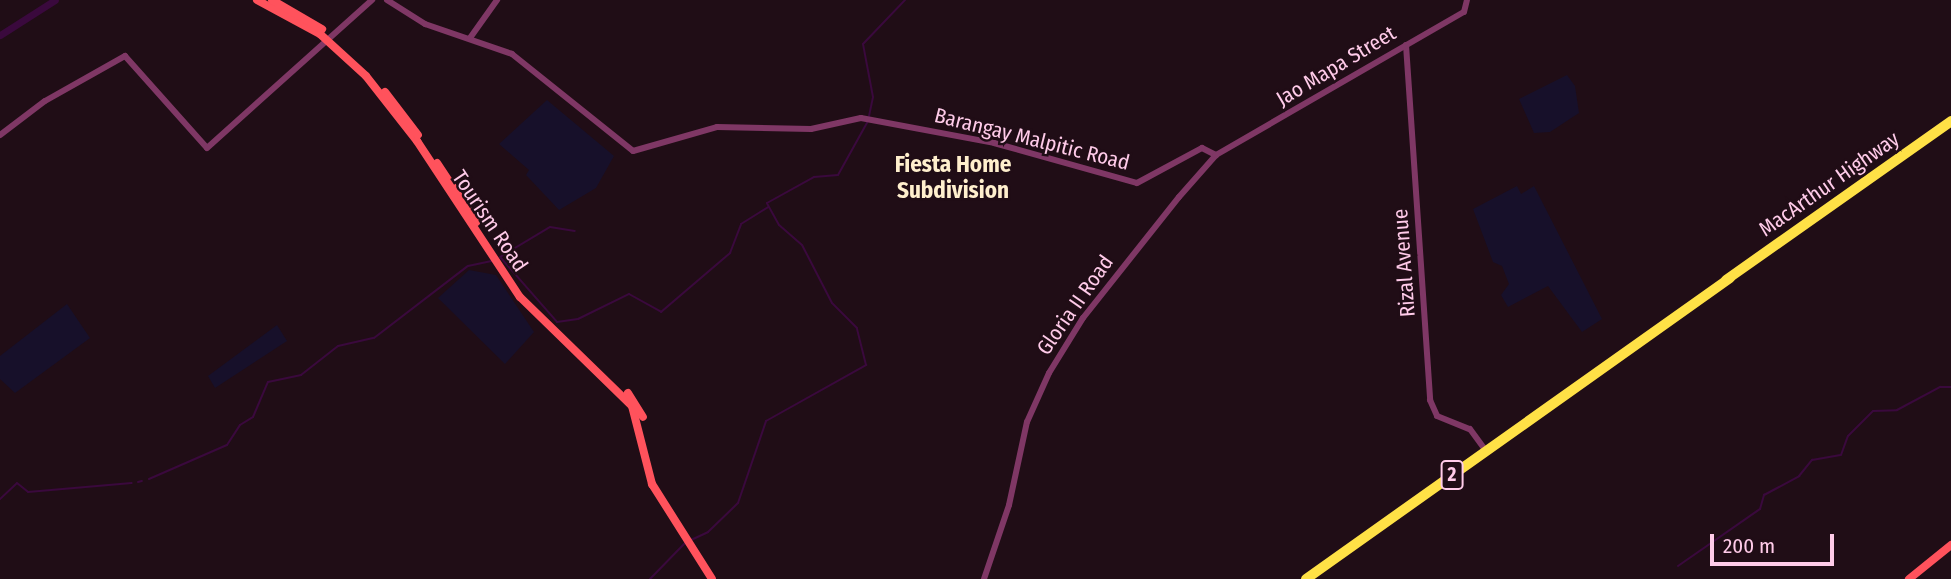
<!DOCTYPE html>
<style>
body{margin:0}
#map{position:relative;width:1951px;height:579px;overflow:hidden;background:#200d16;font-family:"Fira Sans Condensed",sans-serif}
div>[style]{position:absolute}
.green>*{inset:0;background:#17102a}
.stream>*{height:2px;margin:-1px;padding:0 1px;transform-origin:1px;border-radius:1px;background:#3a093d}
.river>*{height:7px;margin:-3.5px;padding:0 3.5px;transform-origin:3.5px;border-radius:3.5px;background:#3a093d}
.minor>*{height:6px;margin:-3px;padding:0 3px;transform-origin:3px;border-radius:3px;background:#7f3765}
.major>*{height:8px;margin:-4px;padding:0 4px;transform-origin:4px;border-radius:4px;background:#ff525c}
.highway>*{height:10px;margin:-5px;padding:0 5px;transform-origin:5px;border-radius:5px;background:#ffe146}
span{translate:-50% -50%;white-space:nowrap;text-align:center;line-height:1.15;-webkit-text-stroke:5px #200d16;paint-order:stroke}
.shield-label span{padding:2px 5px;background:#200d16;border:2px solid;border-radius:5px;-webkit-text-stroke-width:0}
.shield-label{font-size:19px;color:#ffcbe9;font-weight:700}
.street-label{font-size:21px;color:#ffcbe9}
.neighbourhood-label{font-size:23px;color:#ffefcd;font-weight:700}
.scale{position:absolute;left:1710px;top:534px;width:124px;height:32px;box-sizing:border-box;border:4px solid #ffcbe9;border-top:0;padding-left:9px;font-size:21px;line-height:24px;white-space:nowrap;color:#ffcbe9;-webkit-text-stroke:5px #200d16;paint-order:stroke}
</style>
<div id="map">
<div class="green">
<i style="clip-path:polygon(1567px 75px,1575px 86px,1579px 113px,1550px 132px,1534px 133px,1519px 99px)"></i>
<i style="clip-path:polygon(547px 100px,614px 156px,596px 188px,559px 210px,526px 175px,529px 170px,499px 144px)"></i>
<i style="clip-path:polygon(1517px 186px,1521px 194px,1534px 186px,1602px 319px,1582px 332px,1548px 286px,1508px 307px,1501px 295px,1509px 284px,1502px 266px,1493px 262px,1473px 209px)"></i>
<i style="clip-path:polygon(469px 270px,496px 275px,534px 332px,505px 364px,438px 298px)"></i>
<i style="clip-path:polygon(67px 304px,90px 338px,15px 393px,0 379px,0 356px)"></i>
<i style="clip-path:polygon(277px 325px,287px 341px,215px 388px,208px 376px)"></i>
</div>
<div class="stream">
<i style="left:869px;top:116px;width:19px;rotate:-78deg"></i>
<i style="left:873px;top:97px;width:54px;rotate:-100.7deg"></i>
<i style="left:863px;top:44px;width:61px;rotate:-46.3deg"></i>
<i style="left:500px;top:257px;width:58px;rotate:-31deg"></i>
<i style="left:550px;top:227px;width:25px;rotate:9deg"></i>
<i style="left:501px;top:258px;width:85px;rotate:48.8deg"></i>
<i style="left:557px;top:322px;width:21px;rotate:-8deg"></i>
<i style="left:578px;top:319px;width:57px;rotate:-26.1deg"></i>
<i style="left:629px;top:294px;width:37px;rotate:29deg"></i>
<i style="left:661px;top:312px;width:91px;rotate:-40.5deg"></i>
<i style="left:730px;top:253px;width:31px;rotate:-69deg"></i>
<i style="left:741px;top:224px;width:32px;rotate:-32deg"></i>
<i style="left:149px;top:479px;width:85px;rotate:-23.6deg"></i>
<i style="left:227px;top:445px;width:24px;rotate:-57deg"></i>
<i style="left:240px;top:425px;width:15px;rotate:-32deg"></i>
<i style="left:253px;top:417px;width:38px;rotate:-67deg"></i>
<i style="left:268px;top:382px;width:34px;rotate:-12deg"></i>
<i style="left:301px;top:375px;width:47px;rotate:-38.1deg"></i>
<i style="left:338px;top:346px;width:37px;rotate:-13deg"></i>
<i style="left:374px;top:338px;width:118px;rotate:-37.5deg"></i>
<i style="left:468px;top:266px;width:24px;rotate:-12deg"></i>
<i style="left:138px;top:482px;width:4px;rotate:-14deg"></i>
<i style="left:0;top:499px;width:23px;rotate:-43deg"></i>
<i style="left:17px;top:483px;width:14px;rotate:39deg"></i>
<i style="left:28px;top:492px;width:104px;rotate:-4.9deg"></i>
<i style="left:691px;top:540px;width:19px;rotate:-25deg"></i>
<i style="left:708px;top:532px;width:42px;rotate:-44deg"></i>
<i style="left:738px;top:503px;width:87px;rotate:-71.1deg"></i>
<i style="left:766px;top:421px;width:115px;rotate:-29.2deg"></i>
<i style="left:866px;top:365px;width:38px;rotate:-104deg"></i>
<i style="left:857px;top:328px;width:35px;rotate:-135deg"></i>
<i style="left:832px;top:303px;width:65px;rotate:-117.3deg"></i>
<i style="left:802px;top:245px;width:30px;rotate:-139deg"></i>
<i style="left:779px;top:225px;width:25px;rotate:-119deg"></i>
<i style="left:767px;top:203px;width:54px;rotate:-29deg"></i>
<i style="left:814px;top:177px;width:24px;rotate:-5deg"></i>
<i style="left:838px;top:175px;width:62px;rotate:-60.9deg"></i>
<i style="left:1678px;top:566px;width:100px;rotate:-34.8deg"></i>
<i style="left:1760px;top:509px;width:15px;rotate:-74deg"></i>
<i style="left:1764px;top:495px;width:40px;rotate:-28deg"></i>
<i style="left:1799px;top:476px;width:21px;rotate:-51deg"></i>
<i style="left:1812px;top:460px;width:29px;rotate:-10deg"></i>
<i style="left:1841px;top:455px;width:20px;rotate:-70deg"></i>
<i style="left:1848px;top:436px;width:35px;rotate:-45deg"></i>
<i style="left:1873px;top:411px;width:24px;rotate:-2deg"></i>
<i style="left:1897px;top:410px;width:49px;rotate:-28.1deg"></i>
<i style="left:1940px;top:387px;width:11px"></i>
<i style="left:650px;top:579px;width:52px;rotate:-45.8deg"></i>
</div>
<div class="river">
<i style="left:0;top:35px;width:65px;rotate:-32.5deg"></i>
</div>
<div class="minor">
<i style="left:387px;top:0;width:45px;rotate:32.3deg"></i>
<i style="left:425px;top:24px;width:92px;rotate:19deg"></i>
<i style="left:512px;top:54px;width:155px;rotate:38.7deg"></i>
<i style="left:633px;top:151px;width:87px;rotate:-15.9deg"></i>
<i style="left:717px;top:127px;width:94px;rotate:1.2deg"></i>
<i style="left:811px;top:129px;width:51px;rotate:-12.4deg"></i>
<i style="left:861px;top:118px;width:135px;rotate:10.6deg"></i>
<i style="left:994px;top:143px;width:148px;rotate:15.6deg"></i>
<i style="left:1137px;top:183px;width:74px;rotate:-28.3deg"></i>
<i style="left:1202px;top:148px;width:16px;rotate:27deg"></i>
<i style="left:470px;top:38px;width:47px;rotate:-54.6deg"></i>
<i style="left:1406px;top:45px;width:356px;rotate:86.1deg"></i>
<i style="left:1430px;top:400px;width:17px;rotate:66deg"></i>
<i style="left:1437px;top:416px;width:35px;rotate:22deg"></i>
<i style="left:1470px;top:429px;width:27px;rotate:54deg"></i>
<i style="left:0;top:135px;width:56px;rotate:-37.1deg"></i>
<i style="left:45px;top:101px;width:92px;rotate:-29.4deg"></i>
<i style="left:125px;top:56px;width:123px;rotate:48.3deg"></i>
<i style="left:207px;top:148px;width:222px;rotate:-41.9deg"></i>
<i style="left:984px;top:579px;width:78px;rotate:-71.3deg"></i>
<i style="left:1009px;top:505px;width:85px;rotate:-77.8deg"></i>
<i style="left:1027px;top:422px;width:54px;rotate:-65.8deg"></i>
<i style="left:1049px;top:373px;width:65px;rotate:-58.3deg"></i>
<i style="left:1083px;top:318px;width:154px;rotate:-51.6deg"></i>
<i style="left:1179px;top:197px;width:56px;rotate:-48.6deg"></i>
<i style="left:1216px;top:155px;width:286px;rotate:-30deg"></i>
<i style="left:1464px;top:12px;width:12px;rotate:-76deg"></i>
</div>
<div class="major">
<i style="left:257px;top:0;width:72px;rotate:28.4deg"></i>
<i style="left:320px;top:34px;width:62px;rotate:42.4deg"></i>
<i style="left:366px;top:76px;width:83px;rotate:51.9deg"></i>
<i style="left:417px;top:141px;width:187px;rotate:56.6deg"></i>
<i style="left:520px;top:297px;width:156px;rotate:44.2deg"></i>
<i style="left:632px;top:406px;width:81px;rotate:75.6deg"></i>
<i style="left:652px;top:484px;width:112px;rotate:57.7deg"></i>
<i style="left:272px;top:0;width:58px;rotate:30.1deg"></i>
<i style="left:385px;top:92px;width:54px;rotate:52.5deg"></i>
<i style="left:437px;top:163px;width:71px;rotate:56.5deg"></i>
<i style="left:628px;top:393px;width:28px;rotate:58deg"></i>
<i style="left:1909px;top:579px;width:54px;rotate:-39deg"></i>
</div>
<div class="highway">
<i style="left:1726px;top:280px;width:276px;rotate:-35.2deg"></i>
<i style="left:1306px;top:579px;width:520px;rotate:-35.37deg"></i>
</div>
<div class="shield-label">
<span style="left:1452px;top:475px">2</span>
</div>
<div class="street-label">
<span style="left:1336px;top:66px;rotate:-31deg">Jao Mapa Street</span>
<span style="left:1032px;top:139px;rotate:14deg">Barangay Malpitic Road</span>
<span style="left:1829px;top:184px;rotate:-35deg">MacArthur Highway</span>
<span style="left:490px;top:221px;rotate:56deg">Tourism Road</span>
<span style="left:1404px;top:263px;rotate:-94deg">Rizal Avenue</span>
<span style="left:1075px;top:305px;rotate:-55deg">Gloria II Road</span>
</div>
<div class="neighbourhood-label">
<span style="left:953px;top:177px">Fiesta Home<br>Subdivision</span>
</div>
<div class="scale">200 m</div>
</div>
